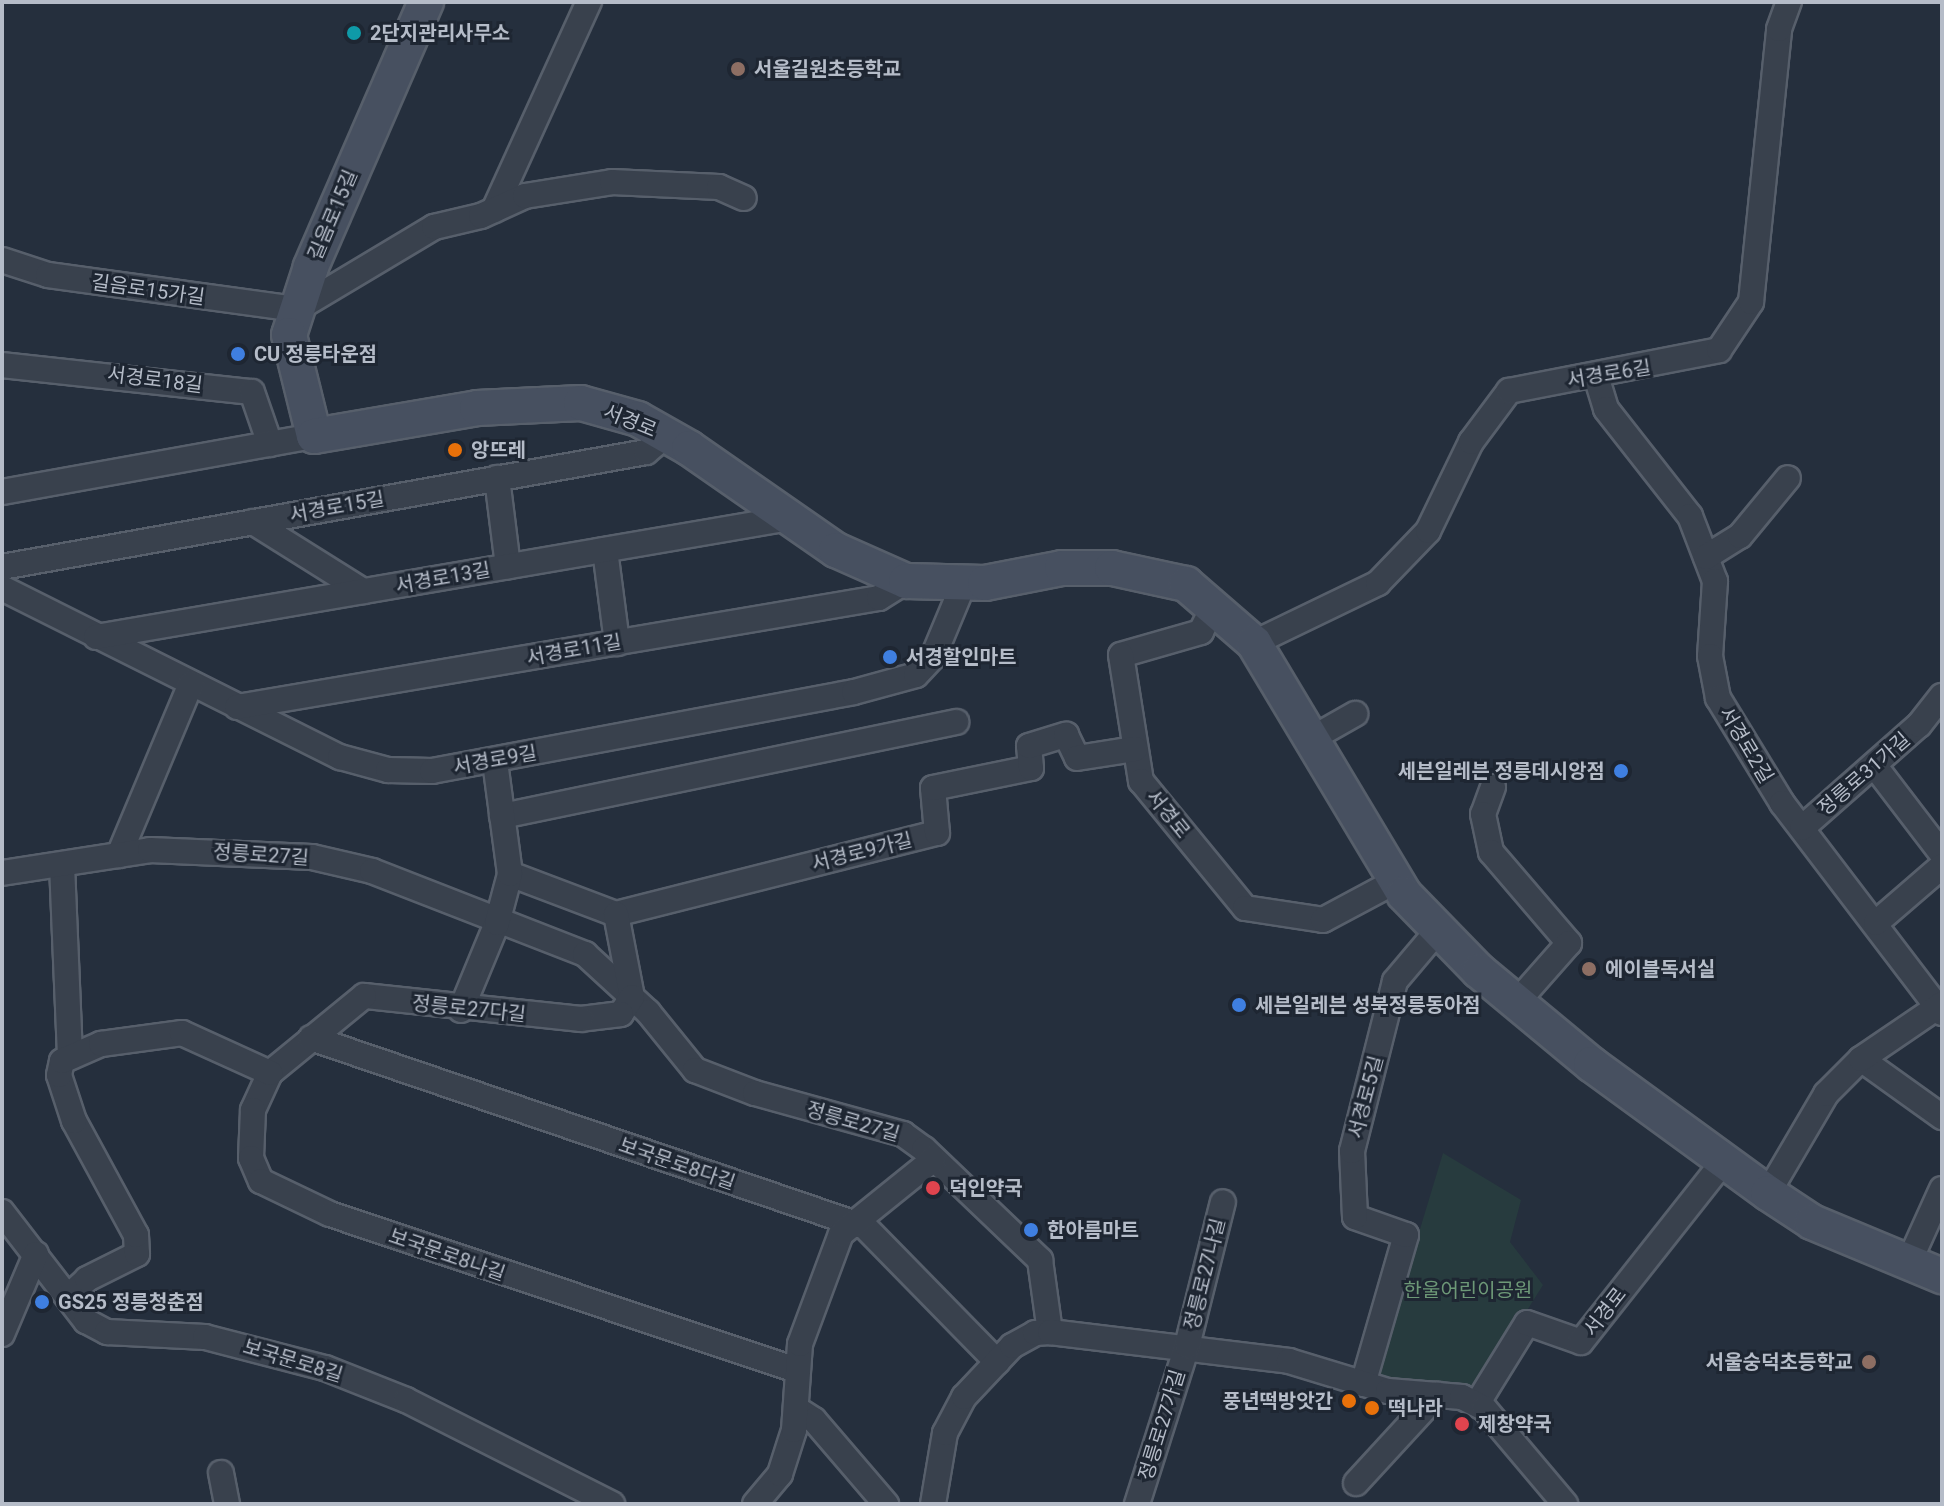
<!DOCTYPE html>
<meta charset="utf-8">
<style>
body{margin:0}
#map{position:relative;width:1944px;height:1506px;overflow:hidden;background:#252f3d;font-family:Roboto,"Noto Sans KR",sans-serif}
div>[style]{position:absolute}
.green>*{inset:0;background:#273b3e}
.roads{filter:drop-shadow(2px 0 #575f6b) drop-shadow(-2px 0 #575f6b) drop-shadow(0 2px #575f6b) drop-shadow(0 -2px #575f6b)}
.street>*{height:24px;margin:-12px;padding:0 12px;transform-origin:12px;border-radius:12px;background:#39414d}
.secondary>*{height:34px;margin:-17px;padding:0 17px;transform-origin:17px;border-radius:17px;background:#475060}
.dots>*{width:22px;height:22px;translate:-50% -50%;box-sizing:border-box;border:4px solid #1e2632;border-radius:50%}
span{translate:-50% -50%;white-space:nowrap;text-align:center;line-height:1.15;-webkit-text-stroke:6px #1e2632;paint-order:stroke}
.poi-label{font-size:20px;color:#b5bcc8;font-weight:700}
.left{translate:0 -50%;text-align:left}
.right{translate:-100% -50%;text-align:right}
.street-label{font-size:20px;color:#b5bcc8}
.park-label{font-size:20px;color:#6d9877}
.frame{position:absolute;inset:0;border:4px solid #b5bcc8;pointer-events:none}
</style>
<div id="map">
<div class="green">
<i style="clip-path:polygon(1443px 1153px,1521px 1200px,1510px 1242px,1543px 1285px,1474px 1395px,1375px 1378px)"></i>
</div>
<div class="roads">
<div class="street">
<i style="left:494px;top:210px;width:229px;rotate:-65.5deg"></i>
<i style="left:2px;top:260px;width:48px;rotate:18.1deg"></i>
<i style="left:48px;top:275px;width:251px;rotate:7.8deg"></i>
<i style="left:297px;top:309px;width:160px;rotate:-30.9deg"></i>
<i style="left:434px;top:227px;width:48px;rotate:-13.2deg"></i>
<i style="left:481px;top:216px;width:48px;rotate:-24.4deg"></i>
<i style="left:525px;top:196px;width:88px;rotate:-9.1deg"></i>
<i style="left:612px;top:182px;width:107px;rotate:2.7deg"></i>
<i style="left:719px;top:187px;width:27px;rotate:24deg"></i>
<i style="left:2px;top:365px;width:251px;rotate:6.2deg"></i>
<i style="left:252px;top:392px;width:55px;rotate:70.9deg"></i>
<i style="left:1596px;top:376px;width:34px;rotate:73deg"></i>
<i style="left:1606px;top:409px;width:136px;rotate:51.9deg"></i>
<i style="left:1690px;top:516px;width:70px;rotate:69deg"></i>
<i style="left:1715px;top:581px;width:75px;rotate:93.8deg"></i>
<i style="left:1710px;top:656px;width:43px;rotate:79.2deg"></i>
<i style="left:1718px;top:698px;width:123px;rotate:58.6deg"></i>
<i style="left:1782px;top:803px;width:264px;rotate:52.7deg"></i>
<i style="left:497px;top:478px;width:89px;rotate:82.9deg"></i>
<i style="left:2px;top:492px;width:317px;rotate:-10.2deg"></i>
<i style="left:253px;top:522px;width:130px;rotate:32.1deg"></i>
<i style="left:605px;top:550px;width:94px;rotate:82.6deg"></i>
<i style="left:1706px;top:557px;width:40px;rotate:-32deg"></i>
<i style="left:1740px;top:536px;width:75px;rotate:-50.4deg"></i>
<i style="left:2px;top:567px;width:654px;rotate:-10.12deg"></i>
<i style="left:646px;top:452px;width:26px;rotate:-40deg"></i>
<i style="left:2px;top:588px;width:378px;rotate:26.6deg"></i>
<i style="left:340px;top:757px;width:50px;rotate:15.2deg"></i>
<i style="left:388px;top:770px;width:44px;rotate:1.3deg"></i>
<i style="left:432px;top:771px;width:429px;rotate:-10.6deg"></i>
<i style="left:854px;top:692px;width:64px;rotate:-15.3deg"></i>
<i style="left:916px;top:675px;width:25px;rotate:-47deg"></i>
<i style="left:933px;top:657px;width:80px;rotate:-67.3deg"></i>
<i style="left:1214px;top:606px;width:29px;rotate:117deg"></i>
<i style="left:1201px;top:632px;width:83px;rotate:164deg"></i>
<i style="left:1121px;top:655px;width:128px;rotate:81deg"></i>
<i style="left:1141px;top:781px;width:164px;rotate:50.7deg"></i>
<i style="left:1245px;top:908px;width:79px;rotate:8.7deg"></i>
<i style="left:1323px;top:920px;width:83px;rotate:-28.1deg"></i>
<i style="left:96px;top:637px;width:704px;rotate:-9.73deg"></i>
<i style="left:1254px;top:643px;width:138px;rotate:-25.8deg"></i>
<i style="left:1378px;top:583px;width:72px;rotate:-46.1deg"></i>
<i style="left:1428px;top:531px;width:99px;rotate:-64.2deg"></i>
<i style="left:1471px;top:442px;width:64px;rotate:-53.3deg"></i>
<i style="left:1509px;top:391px;width:214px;rotate:-11deg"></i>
<i style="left:1719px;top:350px;width:58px;rotate:-56.3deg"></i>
<i style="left:1751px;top:302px;width:274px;rotate:-84.1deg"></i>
<i style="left:1779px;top:29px;width:29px;rotate:-70deg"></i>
<i style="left:237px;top:707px;width:651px;rotate:-9.64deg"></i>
<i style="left:879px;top:598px;width:32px;rotate:-32deg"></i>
<i style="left:1311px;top:739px;width:51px;rotate:-29.6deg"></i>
<i style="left:1874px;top:765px;width:112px;rotate:52.6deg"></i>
<i style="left:1493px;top:787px;width:29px;rotate:110deg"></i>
<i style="left:1483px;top:814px;width:39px;rotate:78deg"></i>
<i style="left:1491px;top:852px;width:120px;rotate:49.4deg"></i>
<i style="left:1569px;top:943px;width:79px;rotate:131.4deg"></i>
<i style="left:502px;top:816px;width:464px;rotate:-11.7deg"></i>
<i style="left:1802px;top:828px;width:156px;rotate:-41.4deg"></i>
<i style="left:1919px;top:725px;width:37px;rotate:-52deg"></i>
<i style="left:119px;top:855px;width:186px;rotate:-67.2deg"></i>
<i style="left:62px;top:865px;width:192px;rotate:87.6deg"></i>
<i style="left:2px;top:873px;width:150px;rotate:-8.8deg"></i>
<i style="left:150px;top:850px;width:162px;rotate:2.5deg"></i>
<i style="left:312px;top:857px;width:62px;rotate:13.1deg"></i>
<i style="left:372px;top:871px;width:229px;rotate:21.3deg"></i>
<i style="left:585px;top:954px;width:86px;rotate:42.6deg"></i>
<i style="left:648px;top:1012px;width:75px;rotate:51deg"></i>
<i style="left:695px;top:1070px;width:64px;rotate:21deg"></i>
<i style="left:755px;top:1093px;width:154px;rotate:15.5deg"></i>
<i style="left:903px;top:1134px;width:26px;rotate:36deg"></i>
<i style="left:924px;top:1149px;width:161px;rotate:43.7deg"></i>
<i style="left:1040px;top:1260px;width:73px;rotate:82.1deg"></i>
<i style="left:510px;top:874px;width:113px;rotate:20.7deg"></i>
<i style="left:616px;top:914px;width:331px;rotate:-14.2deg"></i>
<i style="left:937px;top:833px;width:45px;rotate:-95.1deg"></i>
<i style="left:933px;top:788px;width:100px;rotate:-11.5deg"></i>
<i style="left:1031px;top:768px;width:22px;rotate:-95deg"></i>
<i style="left:1029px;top:746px;width:39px;rotate:-17deg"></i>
<i style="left:1066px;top:735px;width:25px;rotate:64deg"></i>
<i style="left:1077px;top:758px;width:59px;rotate:-8.8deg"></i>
<i style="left:616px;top:914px;width:85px;rotate:79.1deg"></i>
<i style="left:632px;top:997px;width:20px;rotate:123deg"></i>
<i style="left:621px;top:1014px;width:40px;rotate:172.9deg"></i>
<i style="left:581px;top:1019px;width:218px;rotate:-173.9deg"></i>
<i style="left:364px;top:996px;width:122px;rotate:140.7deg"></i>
<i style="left:270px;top:1073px;width:41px;rotate:114.7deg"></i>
<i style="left:253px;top:1110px;width:48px;rotate:92.4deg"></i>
<i style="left:251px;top:1158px;width:25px;rotate:67deg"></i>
<i style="left:261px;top:1181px;width:76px;rotate:25.6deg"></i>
<i style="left:330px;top:1214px;width:491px;rotate:18.5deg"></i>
<i style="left:1876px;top:923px;width:87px;rotate:-40.8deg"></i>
<i style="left:461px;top:1010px;width:94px;rotate:-67.5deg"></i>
<i style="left:497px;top:923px;width:51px;rotate:-75.1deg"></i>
<i style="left:510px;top:874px;width:114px;rotate:-97.6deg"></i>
<i style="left:311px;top:1038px;width:585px;rotate:18.84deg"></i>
<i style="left:865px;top:1227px;width:189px;rotate:45.6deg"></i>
<i style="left:1861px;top:1059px;width:100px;rotate:35.6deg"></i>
<i style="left:1768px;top:1193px;width:115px;rotate:-59.6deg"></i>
<i style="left:1826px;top:1094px;width:49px;rotate:-45deg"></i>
<i style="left:1861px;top:1059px;width:98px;rotate:-34.2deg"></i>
<i style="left:2px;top:1212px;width:138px;rotate:52.4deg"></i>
<i style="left:86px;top:1321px;width:24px;rotate:28deg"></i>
<i style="left:107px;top:1332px;width:98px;rotate:2.9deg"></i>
<i style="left:205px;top:1337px;width:124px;rotate:14.5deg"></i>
<i style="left:325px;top:1368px;width:87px;rotate:21.6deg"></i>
<i style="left:406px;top:1400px;width:231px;rotate:26.8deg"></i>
<i style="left:1909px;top:1262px;width:80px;rotate:-65.7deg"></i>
<i style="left:68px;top:1297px;width:26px;rotate:-43deg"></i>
<i style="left:87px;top:1279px;width:56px;rotate:-26.6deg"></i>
<i style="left:137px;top:1254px;width:19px;rotate:-93deg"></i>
<i style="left:136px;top:1235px;width:130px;rotate:-118.5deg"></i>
<i style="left:74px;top:1121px;width:48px;rotate:-108.1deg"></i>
<i style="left:59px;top:1075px;width:14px;rotate:-78deg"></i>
<i style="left:62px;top:1061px;width:43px;rotate:-23.6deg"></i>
<i style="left:101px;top:1044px;width:82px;rotate:-7.7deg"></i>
<i style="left:182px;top:1033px;width:97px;rotate:24.4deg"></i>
<i style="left:2px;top:1334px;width:87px;rotate:-67deg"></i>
<i style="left:1363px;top:1384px;width:155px;rotate:-73.9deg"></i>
<i style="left:1406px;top:1235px;width:54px;rotate:-160.6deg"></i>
<i style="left:1355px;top:1217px;width:66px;rotate:-92.6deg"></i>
<i style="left:1352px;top:1151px;width:175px;rotate:-75.8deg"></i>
<i style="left:1395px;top:981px;width:68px;rotate:-49.8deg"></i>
<i style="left:1477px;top:1404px;width:95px;rotate:-58.3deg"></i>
<i style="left:1527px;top:1323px;width:57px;rotate:19.4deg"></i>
<i style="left:1581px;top:1342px;width:229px;rotate:-51.7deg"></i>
<i style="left:797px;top:1409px;width:20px;rotate:33deg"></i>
<i style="left:814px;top:1420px;width:111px;rotate:49.4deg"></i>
<i style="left:221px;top:1473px;width:32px;rotate:79deg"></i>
<i style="left:1356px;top:1483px;width:120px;rotate:-47.4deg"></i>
<i style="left:755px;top:1504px;width:39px;rotate:-50deg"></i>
<i style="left:780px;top:1474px;width:46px;rotate:-72.3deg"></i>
<i style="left:794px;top:1430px;width:86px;rotate:-86deg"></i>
<i style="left:800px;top:1344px;width:117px;rotate:-69.6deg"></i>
<i style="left:841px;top:1234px;width:119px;rotate:-38.9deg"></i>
<i style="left:933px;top:1504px;width:72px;rotate:-80.4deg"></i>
<i style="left:945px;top:1433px;width:41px;rotate:-62.2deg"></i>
<i style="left:964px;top:1397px;width:70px;rotate:-46.7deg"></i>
<i style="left:1012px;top:1346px;width:26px;rotate:-29deg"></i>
<i style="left:1035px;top:1333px;width:15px;rotate:-4deg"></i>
<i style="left:1050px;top:1332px;width:241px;rotate:6.9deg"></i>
<i style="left:1289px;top:1361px;width:103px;rotate:16.9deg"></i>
<i style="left:1388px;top:1391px;width:74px;rotate:4.6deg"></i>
<i style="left:1462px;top:1397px;width:25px;rotate:27deg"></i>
<i style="left:1484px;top:1408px;width:126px;rotate:49.8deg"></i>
<i style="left:1137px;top:1504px;width:166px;rotate:-72.4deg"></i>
<i style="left:1187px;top:1346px;width:148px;rotate:-76deg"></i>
</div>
<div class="secondary">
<i style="left:426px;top:2px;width:289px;rotate:113.5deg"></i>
<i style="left:311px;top:267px;width:71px;rotate:107.9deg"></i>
<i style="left:289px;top:335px;width:104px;rotate:76.1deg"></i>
<i style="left:314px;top:436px;width:165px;rotate:-9.7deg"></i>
<i style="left:477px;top:408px;width:104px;rotate:-2.8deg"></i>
<i style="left:581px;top:403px;width:59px;rotate:15.7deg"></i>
<i style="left:638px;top:419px;width:59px;rotate:29.6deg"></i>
<i style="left:689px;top:448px;width:179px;rotate:34.8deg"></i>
<i style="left:836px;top:550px;width:77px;rotate:23.9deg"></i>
<i style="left:906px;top:581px;width:79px;rotate:1.5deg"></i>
<i style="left:985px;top:583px;width:78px;rotate:-11deg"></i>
<i style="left:1062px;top:568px;width:50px"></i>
<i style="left:1112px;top:568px;width:76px;rotate:12.2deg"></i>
<i style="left:1186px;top:584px;width:90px;rotate:40.9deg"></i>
<i style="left:1254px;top:643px;width:292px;rotate:59.1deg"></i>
<i style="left:1404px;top:894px;width:107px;rotate:45.8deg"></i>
<i style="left:1479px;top:971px;width:146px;rotate:39.7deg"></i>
<i style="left:1591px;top:1064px;width:219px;rotate:36.1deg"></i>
<i style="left:1768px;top:1193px;width:53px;rotate:33.4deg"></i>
<i style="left:1812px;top:1222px;width:141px;rotate:22.6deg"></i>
</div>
</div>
<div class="dots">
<i style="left:354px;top:33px;background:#0f9aa8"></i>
<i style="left:738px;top:69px;background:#8d6e63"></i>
<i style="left:238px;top:354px;background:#3f7fe0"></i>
<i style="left:455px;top:450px;background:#e8710a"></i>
<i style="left:890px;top:657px;background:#3f7fe0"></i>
<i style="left:1621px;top:771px;background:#3f7fe0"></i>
<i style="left:1589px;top:969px;background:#8d6e63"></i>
<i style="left:1239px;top:1005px;background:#3f7fe0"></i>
<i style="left:933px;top:1188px;background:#e0444e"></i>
<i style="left:1031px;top:1230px;background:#3f7fe0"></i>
<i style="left:42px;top:1302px;background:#3f7fe0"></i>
<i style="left:1869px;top:1362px;background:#8d6e63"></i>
<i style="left:1349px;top:1401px;background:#e8710a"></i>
<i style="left:1372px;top:1408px;background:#e8710a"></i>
<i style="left:1462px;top:1424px;background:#e0444e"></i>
</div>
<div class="poi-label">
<span class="left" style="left:370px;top:33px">2단지관리사무소</span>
<span class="left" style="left:754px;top:69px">서울길원초등학교</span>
<span class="left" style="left:254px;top:354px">CU 정릉타운점</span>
<span class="left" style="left:471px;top:450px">앙뜨레</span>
<span class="left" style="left:906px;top:657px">서경할인마트</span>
<span class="right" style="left:1605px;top:771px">세븐일레븐 정릉데시앙점</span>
<span class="left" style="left:1605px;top:969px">에이블독서실</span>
<span class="left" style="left:1255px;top:1005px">세븐일레븐 성북정릉동아점</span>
<span class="left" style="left:949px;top:1188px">덕인약국</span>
<span class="left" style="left:1047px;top:1230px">한아름마트</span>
<span class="left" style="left:58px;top:1302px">GS25 정릉청춘점</span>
<span class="right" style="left:1853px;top:1362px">서울숭덕초등학교</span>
<span class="right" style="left:1333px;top:1401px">풍년떡방앗간</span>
<span class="left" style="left:1388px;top:1408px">떡나라</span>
<span class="left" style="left:1478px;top:1424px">제창약국</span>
</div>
<div class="street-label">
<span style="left:333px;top:215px;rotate:-67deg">길음로15길</span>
<span style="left:148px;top:290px;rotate:8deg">길음로15가길</span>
<span style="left:1609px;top:374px;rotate:-9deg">서경로6길</span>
<span style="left:155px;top:380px;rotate:7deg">서경로18길</span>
<span style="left:630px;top:421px;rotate:22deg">서경로</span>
<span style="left:337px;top:507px;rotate:-10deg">서경로15길</span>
<span style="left:443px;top:578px;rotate:-10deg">서경로13길</span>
<span style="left:574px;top:650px;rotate:-10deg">서경로11길</span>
<span style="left:1746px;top:745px;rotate:59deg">서경로2길</span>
<span style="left:495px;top:760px;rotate:-10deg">서경로9길</span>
<span style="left:1864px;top:774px;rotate:-41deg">정릉로31가길</span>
<span style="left:1168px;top:814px;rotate:51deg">서경로</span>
<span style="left:862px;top:852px;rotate:-14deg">서경로9가길</span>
<span style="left:261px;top:855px;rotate:4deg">정릉로27길</span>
<span style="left:469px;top:1009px;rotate:6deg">정릉로27다길</span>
<span style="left:1366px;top:1097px;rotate:-75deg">서경로5길</span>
<span style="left:853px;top:1122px;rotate:16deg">정릉로27길</span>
<span style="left:677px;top:1164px;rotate:19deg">보국문로8다길</span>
<span style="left:447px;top:1255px;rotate:19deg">보국문로8나길</span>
<span style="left:1205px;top:1274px;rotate:-76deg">정릉로27나길</span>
<span style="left:1605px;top:1312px;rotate:-52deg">서경로</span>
<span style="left:293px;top:1361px;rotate:17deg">보국문로8길</span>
<span style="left:1162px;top:1425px;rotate:-73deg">정릉로27가길</span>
</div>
<div class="park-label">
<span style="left:1468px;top:1290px">한울어린이공원</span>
</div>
<div class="frame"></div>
</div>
